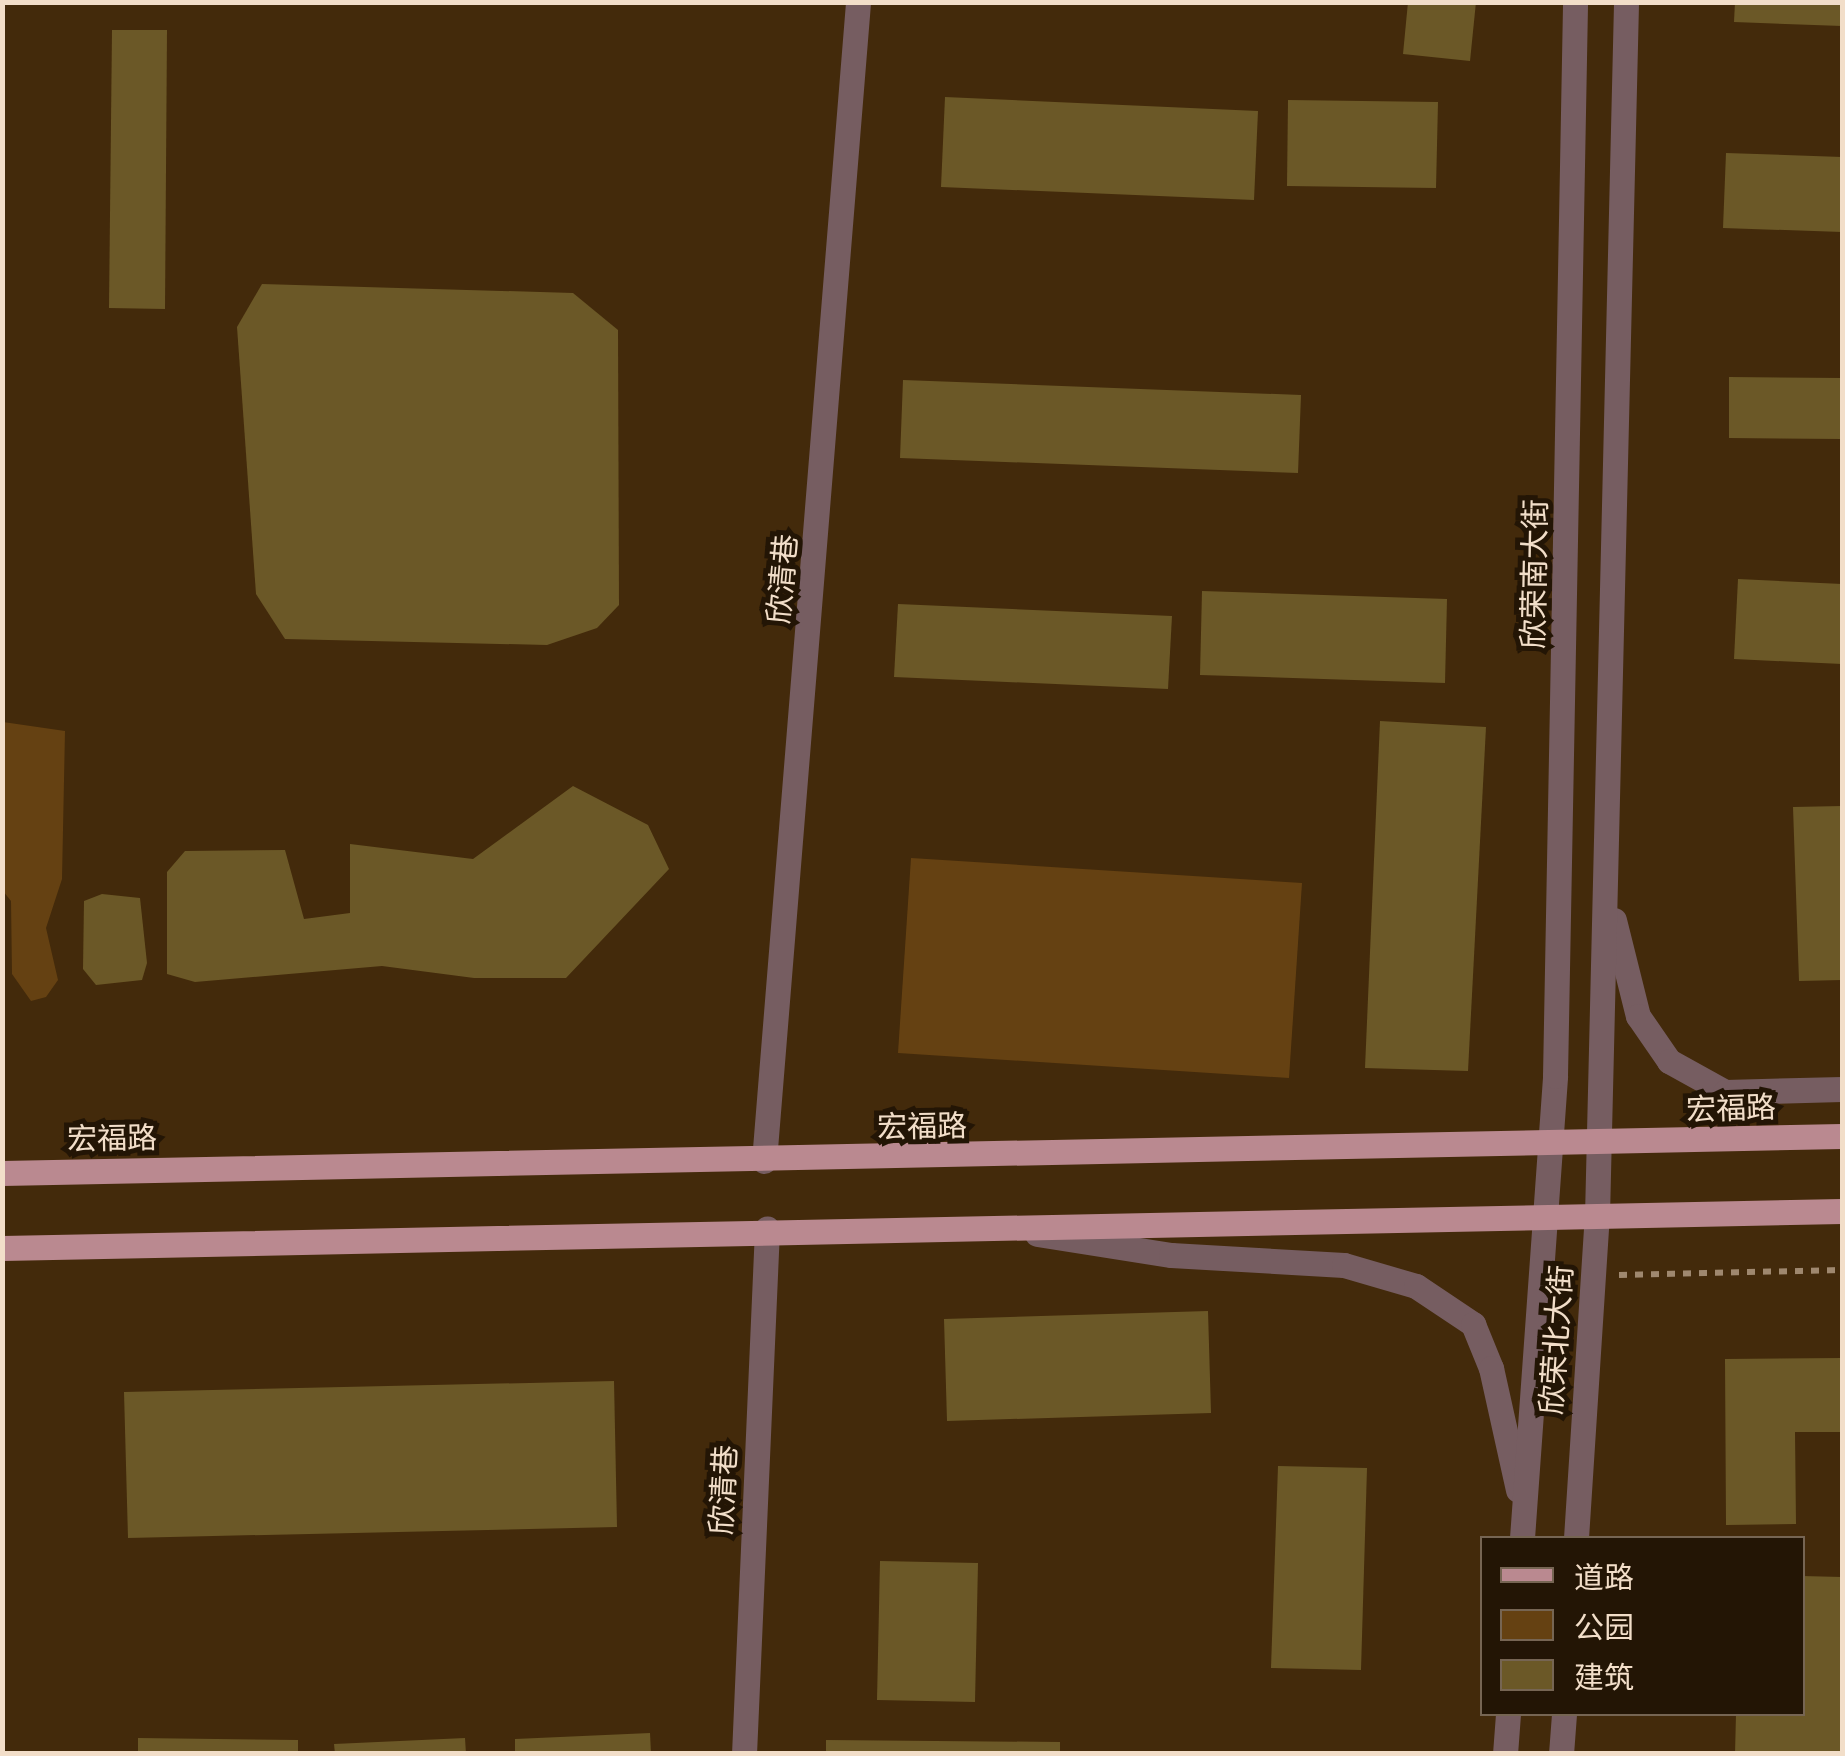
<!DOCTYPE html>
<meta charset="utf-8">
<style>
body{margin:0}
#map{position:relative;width:1845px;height:1756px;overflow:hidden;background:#432a0b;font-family:Ubuntu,"Noto Sans SC",sans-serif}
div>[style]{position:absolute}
.green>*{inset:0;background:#654112}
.building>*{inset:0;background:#6b5827}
.path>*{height:6px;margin-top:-3px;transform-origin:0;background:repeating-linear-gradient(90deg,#9f886f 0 8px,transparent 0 16px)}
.minor>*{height:25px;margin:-12.5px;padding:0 12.5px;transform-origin:12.5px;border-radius:12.5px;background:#765d61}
.tertiary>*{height:25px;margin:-12.5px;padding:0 12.5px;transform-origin:12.5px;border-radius:12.5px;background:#765d61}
.primary>*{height:25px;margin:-12.5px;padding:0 12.5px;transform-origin:12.5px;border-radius:12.5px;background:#ba8990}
span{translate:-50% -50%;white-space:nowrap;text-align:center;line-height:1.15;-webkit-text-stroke:10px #231505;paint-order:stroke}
.street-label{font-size:30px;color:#f2dec9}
.frame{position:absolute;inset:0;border:5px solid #f2dec9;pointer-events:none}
.legend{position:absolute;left:1480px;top:1536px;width:325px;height:180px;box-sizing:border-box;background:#231505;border:2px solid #766553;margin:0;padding:12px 18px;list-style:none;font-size:30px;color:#f2dec9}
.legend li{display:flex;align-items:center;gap:20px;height:50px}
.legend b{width:50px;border:2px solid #766553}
</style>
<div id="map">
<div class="green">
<i style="clip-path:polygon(3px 722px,65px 731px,62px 879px,46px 928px,58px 980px,46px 997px,31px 1001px,12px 974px,11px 901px,3px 891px)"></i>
<i style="clip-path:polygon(911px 858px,1302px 883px,1289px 1078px,898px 1053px)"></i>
</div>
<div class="building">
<i style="clip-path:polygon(1408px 2px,1476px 2px,1470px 61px,1403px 54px)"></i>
<i style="clip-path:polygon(1735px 2px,1842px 2px,1842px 26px,1734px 22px)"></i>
<i style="clip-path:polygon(112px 30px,167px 30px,165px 309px,109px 308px)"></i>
<i style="clip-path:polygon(945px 97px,1258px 111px,1254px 200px,941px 187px)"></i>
<i style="clip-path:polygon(1288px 100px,1438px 102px,1436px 188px,1287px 186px)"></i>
<i style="clip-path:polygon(1726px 153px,1842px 157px,1842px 232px,1723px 228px)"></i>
<i style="clip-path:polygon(262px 284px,573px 293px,618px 330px,619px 605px,597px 628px,547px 645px,285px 639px,256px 594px,237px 327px)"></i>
<i style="clip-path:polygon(1729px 377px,1842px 378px,1842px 439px,1729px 438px)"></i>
<i style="clip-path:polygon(903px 380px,1301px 395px,1298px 473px,900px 458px)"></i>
<i style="clip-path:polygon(1738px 579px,1842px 584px,1842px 664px,1734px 659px)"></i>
<i style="clip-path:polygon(1202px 591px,1447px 599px,1445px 683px,1200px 675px)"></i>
<i style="clip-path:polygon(898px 604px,1172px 616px,1168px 689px,894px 677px)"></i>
<i style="clip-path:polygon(1380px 721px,1486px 727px,1468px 1071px,1365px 1068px)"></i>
<i style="clip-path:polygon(573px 786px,648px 825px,669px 869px,566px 978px,474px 978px,382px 966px,195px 982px,167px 974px,167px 872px,185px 851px,285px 850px,304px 919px,350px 913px,350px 844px,473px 859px)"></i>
<i style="clip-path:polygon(1842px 806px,1842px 980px,1799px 981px,1793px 807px)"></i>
<i style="clip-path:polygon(102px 894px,140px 898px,147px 963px,142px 980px,96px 985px,83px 969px,84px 901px)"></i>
<i style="clip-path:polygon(1208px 1311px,1211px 1413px,947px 1421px,944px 1319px)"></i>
<i style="clip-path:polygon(1842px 1358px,1842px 1432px,1795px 1432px,1796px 1524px,1726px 1525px,1725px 1359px)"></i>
<i style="clip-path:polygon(614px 1381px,617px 1527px,128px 1538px,124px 1392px)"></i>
<i style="clip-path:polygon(1278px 1466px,1367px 1468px,1361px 1670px,1271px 1668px)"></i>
<i style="clip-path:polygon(880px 1561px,978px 1563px,975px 1702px,877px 1700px)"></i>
<i style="clip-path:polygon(1802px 1576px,1842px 1577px,1842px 1754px,1735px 1754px,1736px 1714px,1802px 1714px)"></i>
<i style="clip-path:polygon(650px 1733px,651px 1754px,515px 1754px,515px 1739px)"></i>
<i style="clip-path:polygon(138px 1738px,298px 1740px,298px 1754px,138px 1754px)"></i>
<i style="clip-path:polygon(465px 1738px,466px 1754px,335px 1754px,334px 1744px)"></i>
<i style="clip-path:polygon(826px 1740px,1060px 1742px,1060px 1754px,826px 1754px)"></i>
</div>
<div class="path">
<i style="left:1619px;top:1275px;width:223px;rotate:-1.3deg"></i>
</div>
<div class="minor">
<i style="left:764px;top:1161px;width:1163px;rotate:-85.36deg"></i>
<i style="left:744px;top:1754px;width:526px;rotate:-87.49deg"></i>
</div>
<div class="tertiary">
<i style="left:1614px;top:920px;width:99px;rotate:76deg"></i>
<i style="left:1638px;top:1016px;width:55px;rotate:55.4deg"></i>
<i style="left:1669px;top:1061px;width:64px;rotate:29deg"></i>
<i style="left:1725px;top:1092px;width:117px;rotate:-1.5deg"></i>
<i style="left:1037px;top:1234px;width:136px;rotate:8.9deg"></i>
<i style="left:1171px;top:1255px;width:173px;rotate:3.3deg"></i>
<i style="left:1344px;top:1265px;width:75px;rotate:16.3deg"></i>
<i style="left:1416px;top:1286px;width:69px;rotate:33.7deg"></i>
<i style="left:1473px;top:1324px;width:48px;rotate:67.8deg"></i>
<i style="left:1491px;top:1368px;width:125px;rotate:77.5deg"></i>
<i style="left:1522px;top:1538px;width:463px;rotate:-85.9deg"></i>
<i style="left:1555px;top:1076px;width:1074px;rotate:-88.93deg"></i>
<i style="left:1576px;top:1538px;width:323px;rotate:-86.3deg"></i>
<i style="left:1597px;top:1216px;width:1214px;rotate:-88.63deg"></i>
<i style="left:1505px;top:1754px;width:40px;rotate:-85.7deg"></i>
<i style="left:1561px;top:1754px;width:40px;rotate:-85.7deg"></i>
</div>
<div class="primary">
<i style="left:2px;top:1173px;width:1840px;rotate:-1.15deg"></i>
<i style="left:2px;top:1248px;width:1840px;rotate:-1.15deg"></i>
</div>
<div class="street-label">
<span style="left:1534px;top:574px;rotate:-89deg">欣荣南大街</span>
<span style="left:782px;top:579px;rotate:-85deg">欣清巷</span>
<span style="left:1731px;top:1108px;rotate:-2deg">宏福路</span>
<span style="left:922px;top:1126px;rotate:-1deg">宏福路</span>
<span style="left:112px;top:1138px;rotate:-1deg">宏福路</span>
<span style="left:1556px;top:1340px;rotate:-86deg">欣荣北大街</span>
<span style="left:723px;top:1490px;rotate:-87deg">欣清巷</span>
</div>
<div class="frame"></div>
<ul class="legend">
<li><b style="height:12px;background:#ba8990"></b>道路</li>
<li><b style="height:28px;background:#654112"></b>公园</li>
<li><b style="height:28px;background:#6b5827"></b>建筑</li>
</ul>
</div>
